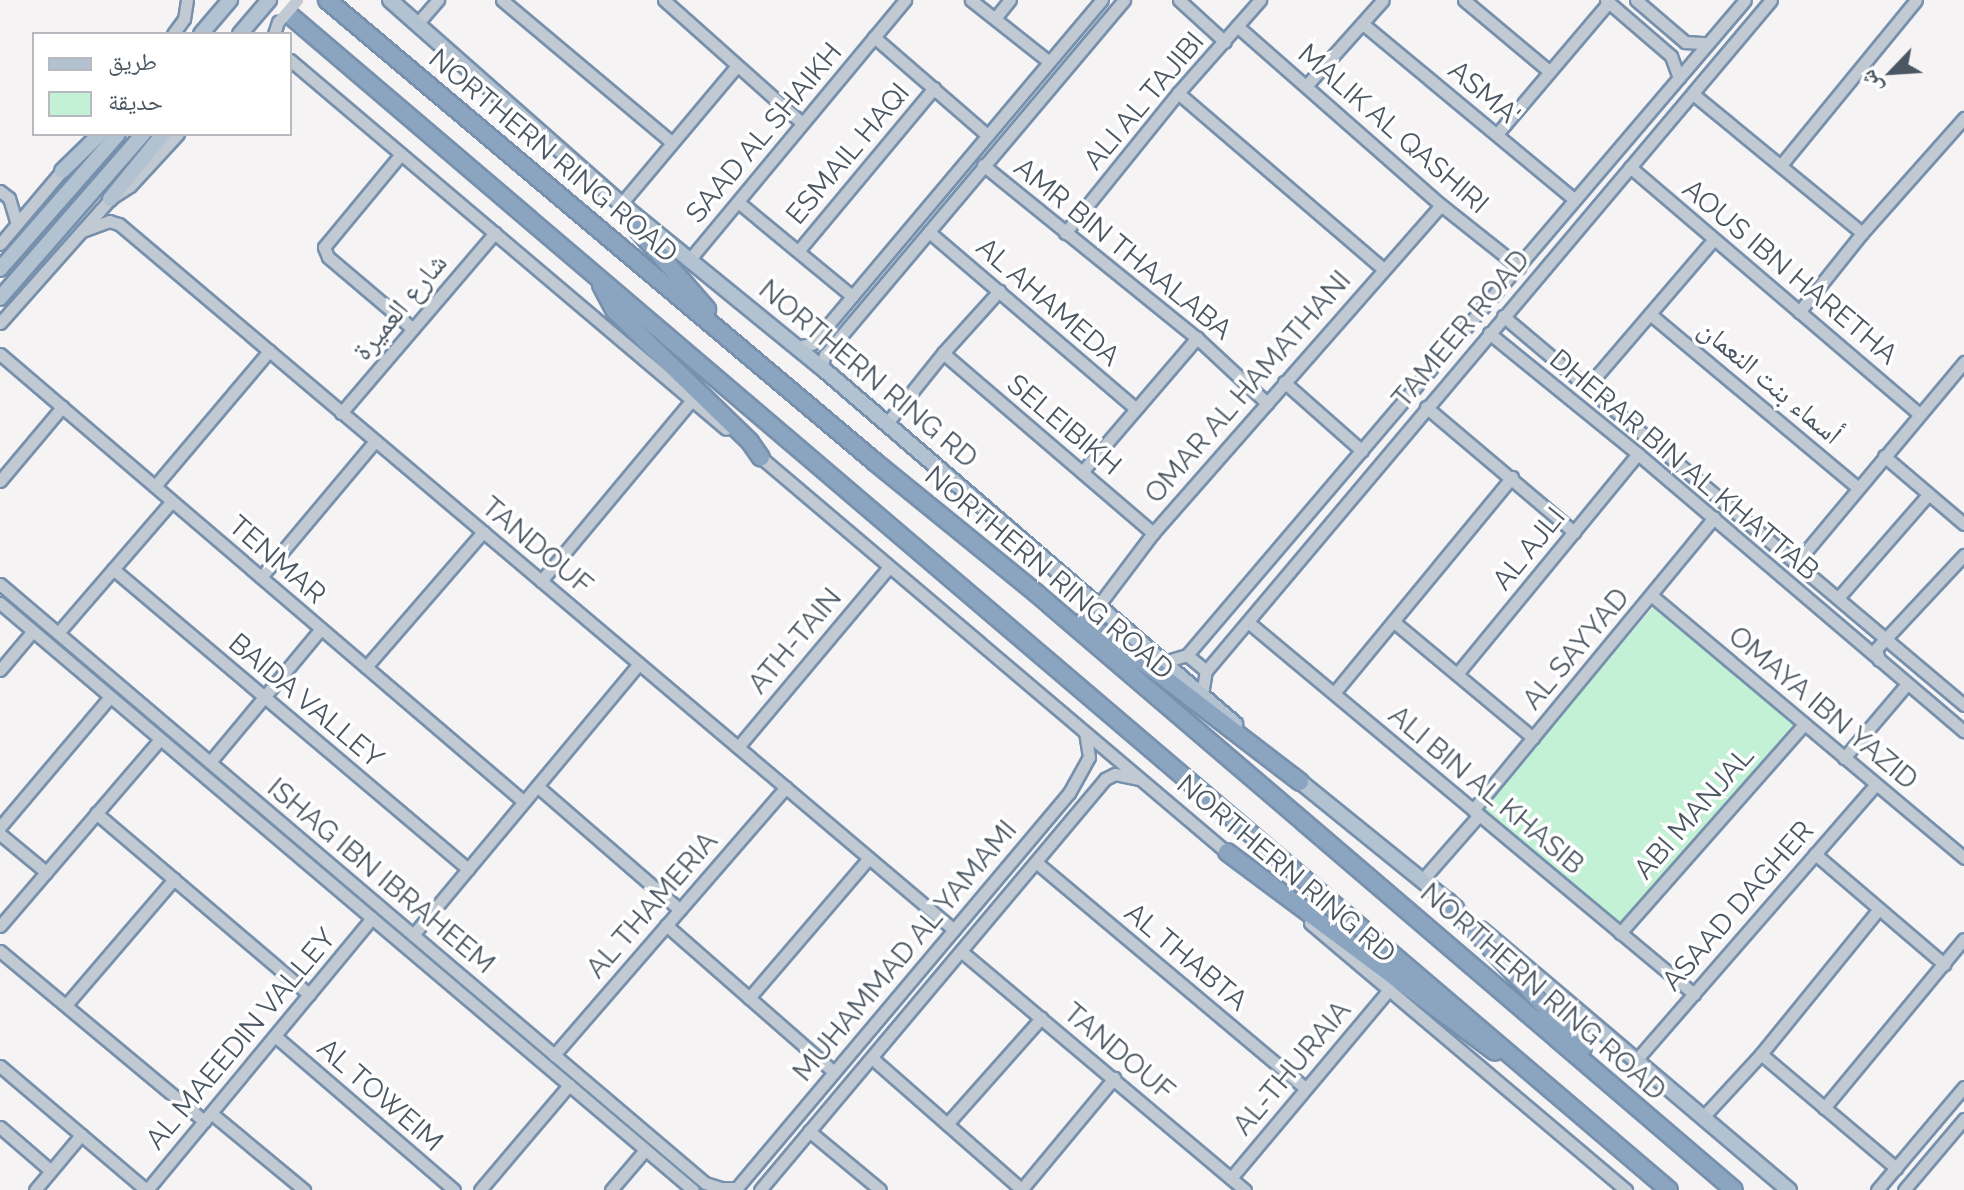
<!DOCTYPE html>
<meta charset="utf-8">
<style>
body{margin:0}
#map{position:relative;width:1964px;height:1190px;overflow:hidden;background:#f5f3f3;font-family:Raleway,"Noto Naskh Arabic",sans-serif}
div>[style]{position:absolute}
.green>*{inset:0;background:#c3f1d5}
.roads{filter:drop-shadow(2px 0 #7690ad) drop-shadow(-2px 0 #7690ad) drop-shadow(0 2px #7690ad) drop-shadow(0 -2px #7690ad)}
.minor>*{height:11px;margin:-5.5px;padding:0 5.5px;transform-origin:5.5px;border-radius:5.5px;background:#c1cad2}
.major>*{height:14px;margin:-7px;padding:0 7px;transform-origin:7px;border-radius:7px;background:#b3c2d1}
.highway>*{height:16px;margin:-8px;padding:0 8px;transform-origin:8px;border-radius:8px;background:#8ba5c1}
.minor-bridge>*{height:11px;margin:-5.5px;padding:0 5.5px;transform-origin:5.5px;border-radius:5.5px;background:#c1cad2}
span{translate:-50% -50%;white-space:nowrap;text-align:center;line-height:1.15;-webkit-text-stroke:7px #fff;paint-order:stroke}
.street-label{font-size:28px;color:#4a5661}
.legend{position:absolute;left:32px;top:32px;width:260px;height:104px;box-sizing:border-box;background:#fff;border:2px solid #b7bbc0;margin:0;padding:10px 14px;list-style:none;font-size:24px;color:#4a5661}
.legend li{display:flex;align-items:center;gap:16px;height:40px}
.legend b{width:40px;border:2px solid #b7bbc0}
.north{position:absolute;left:1852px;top:32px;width:80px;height:80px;-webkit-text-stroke:6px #fff;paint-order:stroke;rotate:245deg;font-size:22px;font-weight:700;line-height:32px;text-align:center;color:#4a5661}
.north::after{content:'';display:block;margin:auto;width:28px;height:36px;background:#4a5661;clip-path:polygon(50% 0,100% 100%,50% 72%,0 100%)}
</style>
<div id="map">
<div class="green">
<i style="clip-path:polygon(1655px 605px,1794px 725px,1619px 928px,1481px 808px)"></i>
</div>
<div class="roads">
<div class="minor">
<i style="left:502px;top:0;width:221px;rotate:40deg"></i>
<i style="left:664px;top:0;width:185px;rotate:41.7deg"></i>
<i style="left:971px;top:0;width:98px;rotate:38.4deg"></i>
<i style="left:1179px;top:0;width:62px;rotate:42.4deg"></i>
<i style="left:1464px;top:0;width:111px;rotate:39.9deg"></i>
<i style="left:1606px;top:0;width:86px;rotate:40.7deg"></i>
<i style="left:1671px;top:56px;width:23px;rotate:70deg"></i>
<i style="left:1636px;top:0;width:65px;rotate:40.6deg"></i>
<i style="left:1685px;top:42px;width:22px;rotate:3deg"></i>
<i style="left:996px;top:17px;width:22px;rotate:-51deg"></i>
<i style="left:417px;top:24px;width:32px;rotate:-49deg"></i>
<i style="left:1363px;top:24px;width:274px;rotate:39.7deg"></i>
<i style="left:1237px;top:26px;width:271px;rotate:41.3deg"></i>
<i style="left:1441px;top:205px;width:100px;rotate:38.5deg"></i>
<i style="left:173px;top:34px;width:19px;rotate:-54deg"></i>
<i style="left:184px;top:19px;width:19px;rotate:-81deg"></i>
<i style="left:274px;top:34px;width:13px;rotate:-72deg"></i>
<i style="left:874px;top:37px;width:150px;rotate:40.9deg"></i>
<i style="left:290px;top:60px;width:571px;rotate:40.24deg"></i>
<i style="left:1306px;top:86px;width:115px;rotate:-48.2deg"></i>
<i style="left:1178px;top:93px;width:270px;rotate:40.6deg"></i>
<i style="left:1693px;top:94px;width:219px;rotate:39.4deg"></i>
<i style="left:1497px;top:134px;width:173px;rotate:-49.7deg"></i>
<i style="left:401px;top:154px;width:121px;rotate:129.6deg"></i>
<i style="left:324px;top:247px;width:11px;rotate:68deg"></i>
<i style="left:328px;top:257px;width:111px;rotate:40.3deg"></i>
<i style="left:983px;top:165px;width:275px;rotate:39deg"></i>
<i style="left:1197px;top:338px;width:96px;rotate:42.9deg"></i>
<i style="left:1781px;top:165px;width:213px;rotate:-50.7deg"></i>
<i style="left:1630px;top:167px;width:380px;rotate:40.5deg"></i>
<i style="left:0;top:191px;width:11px;rotate:38deg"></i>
<i style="left:9px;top:198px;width:27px;rotate:73deg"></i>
<i style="left:738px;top:202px;width:148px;rotate:39.5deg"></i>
<i style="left:621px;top:204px;width:179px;rotate:-50deg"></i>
<i style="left:82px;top:231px;width:29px;rotate:-20deg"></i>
<i style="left:109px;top:221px;width:10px;rotate:17deg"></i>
<i style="left:119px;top:224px;width:1093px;rotate:40.21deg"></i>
<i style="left:929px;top:232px;width:272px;rotate:40.5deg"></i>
<i style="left:1065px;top:233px;width:180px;rotate:-51.1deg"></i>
<i style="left:1178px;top:93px;width:124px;rotate:-48.6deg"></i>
<i style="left:0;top:244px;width:102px;rotate:-49.8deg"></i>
<i style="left:799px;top:250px;width:211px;rotate:-50.2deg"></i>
<i style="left:690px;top:259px;width:337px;rotate:-50.3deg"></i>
<i style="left:1799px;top:312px;width:101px;rotate:-51.4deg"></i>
<i style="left:1862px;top:233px;width:154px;rotate:-48.4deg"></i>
<i style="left:1650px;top:314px;width:271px;rotate:39.9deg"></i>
<i style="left:1503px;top:316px;width:603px;rotate:40.16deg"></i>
<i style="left:0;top:323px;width:166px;rotate:-48.4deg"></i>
<i style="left:110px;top:199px;width:24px;rotate:-33deg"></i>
<i style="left:130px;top:186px;width:71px;rotate:-47.3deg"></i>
<i style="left:1489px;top:333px;width:192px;rotate:39.1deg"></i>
<i style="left:1638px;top:454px;width:428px;rotate:40.4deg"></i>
<i style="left:796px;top:347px;width:16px;rotate:-11deg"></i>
<i style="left:812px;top:344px;width:450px;rotate:-49.9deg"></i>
<i style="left:943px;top:353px;width:277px;rotate:40.6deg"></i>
<i style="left:0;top:354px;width:689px;rotate:40.53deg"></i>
<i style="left:821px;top:367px;width:13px;rotate:-72deg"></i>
<i style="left:825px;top:355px;width:464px;rotate:-49.9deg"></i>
<i style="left:1284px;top:382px;width:104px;rotate:41.5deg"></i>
<i style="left:1588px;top:386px;width:192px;rotate:-49.4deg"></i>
<i style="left:1426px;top:407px;width:194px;rotate:40.2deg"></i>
<i style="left:341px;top:413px;width:237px;rotate:-49.5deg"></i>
<i style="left:887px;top:423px;width:90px;rotate:-51.3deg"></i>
<i style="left:943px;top:353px;width:84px;rotate:-47.9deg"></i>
<i style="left:758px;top:455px;width:619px;rotate:40.28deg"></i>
<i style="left:1884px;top:456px;width:105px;rotate:40.4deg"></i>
<i style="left:1082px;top:472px;width:177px;rotate:-49.4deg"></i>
<i style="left:0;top:481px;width:97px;rotate:-50deg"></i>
<i style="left:155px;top:486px;width:177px;rotate:-49.8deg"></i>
<i style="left:1797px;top:562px;width:261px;rotate:-50.1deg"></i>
<i style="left:113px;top:569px;width:465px;rotate:40.2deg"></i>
<i style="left:261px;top:577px;width:177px;rotate:-50deg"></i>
<i style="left:541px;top:581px;width:236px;rotate:-50.2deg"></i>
<i style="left:0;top:584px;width:925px;rotate:40.35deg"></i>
<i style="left:705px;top:1183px;width:17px;rotate:17deg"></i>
<i style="left:721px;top:1188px;width:16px"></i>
<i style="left:1651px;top:595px;width:409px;rotate:40deg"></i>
<i style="left:1838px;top:598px;width:137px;rotate:-48.9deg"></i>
<i style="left:0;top:603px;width:908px;rotate:40.27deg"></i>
<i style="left:1098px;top:606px;width:91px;rotate:-53deg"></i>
<i style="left:1153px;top:533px;width:436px;rotate:-48.7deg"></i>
<i style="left:1248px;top:622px;width:581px;rotate:39.83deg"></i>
<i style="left:1394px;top:622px;width:181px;rotate:39.8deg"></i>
<i style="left:58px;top:633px;width:174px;rotate:-49.2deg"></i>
<i style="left:1187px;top:655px;width:25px;rotate:40deg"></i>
<i style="left:1879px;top:660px;width:11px;rotate:-105deg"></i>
<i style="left:1876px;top:649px;width:129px;rotate:-46.9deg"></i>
<i style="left:1164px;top:662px;width:24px;rotate:-17deg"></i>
<i style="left:1187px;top:655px;width:860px;rotate:-49.57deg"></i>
<i style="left:366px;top:667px;width:179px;rotate:-49.1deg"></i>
<i style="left:0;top:670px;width:51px;rotate:-49.8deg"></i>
<i style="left:1457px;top:674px;width:285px;rotate:-50.6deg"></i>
<i style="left:1334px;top:693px;width:280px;rotate:-50.5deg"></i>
<i style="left:1202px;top:695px;width:24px;rotate:-81deg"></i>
<i style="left:1206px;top:671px;width:877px;rotate:-49.9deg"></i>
<i style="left:738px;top:747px;width:235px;rotate:-50deg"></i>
<i style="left:1844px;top:758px;width:97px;rotate:-49.6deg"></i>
<i style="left:210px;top:762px;width:173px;rotate:-50.2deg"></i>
<i style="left:537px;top:786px;width:189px;rotate:40.9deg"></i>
<i style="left:1473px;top:810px;width:379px;rotate:-50.5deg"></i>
<i style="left:96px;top:813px;width:280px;rotate:40.4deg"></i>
<i style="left:0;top:827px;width:170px;rotate:-49.8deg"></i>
<i style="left:0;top:834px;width:60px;rotate:39.6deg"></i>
<i style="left:1815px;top:854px;width:170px;rotate:40.5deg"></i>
<i style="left:1037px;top:863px;width:350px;rotate:40deg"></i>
<i style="left:1423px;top:879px;width:85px;rotate:-48.8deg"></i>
<i style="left:1310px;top:923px;width:414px;rotate:40.2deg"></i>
<i style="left:666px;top:925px;width:223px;rotate:41.2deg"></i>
<i style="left:0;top:926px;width:246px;rotate:-49.4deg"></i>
<i style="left:1620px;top:933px;width:278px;rotate:-48.6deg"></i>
<i style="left:413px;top:935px;width:353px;rotate:-50.2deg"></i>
<i style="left:0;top:951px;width:266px;rotate:39.8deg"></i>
<i style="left:962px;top:952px;width:370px;rotate:40.1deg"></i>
<i style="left:749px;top:998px;width:184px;rotate:-49.4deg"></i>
<i style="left:66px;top:1005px;width:166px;rotate:-49.4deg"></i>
<i style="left:275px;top:1036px;width:236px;rotate:40.7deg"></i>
<i style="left:1761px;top:1054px;width:177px;rotate:40.2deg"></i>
<i style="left:554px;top:1055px;width:354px;rotate:-49.1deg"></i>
<i style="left:873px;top:1059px;width:198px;rotate:41.3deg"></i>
<i style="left:1637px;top:1059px;width:364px;rotate:-49deg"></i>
<i style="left:0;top:1066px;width:192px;rotate:40.3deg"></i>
<i style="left:1824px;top:1108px;width:219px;rotate:-50.4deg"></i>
<i style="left:211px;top:1113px;width:121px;rotate:39.6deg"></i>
<i style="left:1704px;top:1116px;width:84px;rotate:-47.4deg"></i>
<i style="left:1761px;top:1054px;width:187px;rotate:-50.9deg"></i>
<i style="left:947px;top:1124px;width:142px;rotate:-48.4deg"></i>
<i style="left:0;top:1127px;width:67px;rotate:40.8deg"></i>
<i style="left:809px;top:1131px;width:92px;rotate:39.7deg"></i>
<i style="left:1231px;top:1178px;width:246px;rotate:-50deg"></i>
<i style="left:35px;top:1190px;width:72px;rotate:-50.1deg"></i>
<i style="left:147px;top:1190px;width:353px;rotate:-50.4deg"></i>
<i style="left:480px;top:1190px;width:138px;rotate:-49.7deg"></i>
<i style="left:611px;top:1190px;width:52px;rotate:-49.6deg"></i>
<i style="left:735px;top:1190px;width:519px;rotate:-49.93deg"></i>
<i style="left:1069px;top:793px;width:41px;rotate:-60.9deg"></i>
<i style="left:1089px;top:757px;width:24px;rotate:-99deg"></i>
<i style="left:760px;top:1190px;width:537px;rotate:-49.99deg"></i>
<i style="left:1105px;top:779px;width:11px;rotate:-27deg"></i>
<i style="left:1115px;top:774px;width:24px;rotate:12deg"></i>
<i style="left:1021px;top:1190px;width:146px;rotate:-50.3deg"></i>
<i style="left:1877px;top:1190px;width:135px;rotate:-49.8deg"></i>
<i style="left:1904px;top:1190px;width:93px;rotate:-49.8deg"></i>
</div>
<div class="major">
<i style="left:390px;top:0;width:308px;rotate:41.4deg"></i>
<i style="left:621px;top:204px;width:258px;rotate:39.2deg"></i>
<i style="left:821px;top:367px;width:547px;rotate:40.77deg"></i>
<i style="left:201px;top:34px;width:45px;rotate:-49.5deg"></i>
<i style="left:240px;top:34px;width:45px;rotate:-49.5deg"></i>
<i style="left:62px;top:171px;width:53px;rotate:-44.2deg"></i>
<i style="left:110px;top:199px;width:84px;rotate:-50.8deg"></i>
<i style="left:0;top:269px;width:179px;rotate:-48.8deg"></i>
<i style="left:0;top:298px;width:218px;rotate:-48.9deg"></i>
<i style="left:1292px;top:775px;width:211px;rotate:39deg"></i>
<i style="left:1481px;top:929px;width:404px;rotate:40.3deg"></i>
</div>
<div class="highway">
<i style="left:327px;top:0;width:717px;rotate:40.13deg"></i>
<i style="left:875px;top:462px;width:208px;rotate:39.1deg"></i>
<i style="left:1036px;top:593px;width:918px;rotate:40.54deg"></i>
<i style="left:292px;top:17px;width:1809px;rotate:40.43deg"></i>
<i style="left:625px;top:207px;width:16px;rotate:68deg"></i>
<i style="left:631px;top:222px;width:116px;rotate:48.9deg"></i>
<i style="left:601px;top:285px;width:30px;rotate:62deg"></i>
<i style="left:615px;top:311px;width:188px;rotate:44.1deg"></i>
<i style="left:750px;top:442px;width:19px;rotate:55deg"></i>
<i style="left:1083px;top:621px;width:91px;rotate:34.7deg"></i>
<i style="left:1158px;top:673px;width:179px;rotate:37.5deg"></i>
<i style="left:1227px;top:852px;width:334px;rotate:36.7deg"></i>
<i style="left:1447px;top:901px;width:200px;rotate:47.2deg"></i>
</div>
</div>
<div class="minor-bridge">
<i style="left:278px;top:22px;width:29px;rotate:-49deg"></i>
</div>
<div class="street-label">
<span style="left:1484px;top:93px;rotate:40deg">ASMA'</span>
<span style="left:1144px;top:101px;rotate:-50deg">ALI AL TAJIBI</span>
<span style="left:1393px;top:129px;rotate:41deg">MALIK AL QASHIRI</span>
<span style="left:764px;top:133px;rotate:-50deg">SAAD AL SHAIKH</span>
<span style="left:848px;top:154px;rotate:-50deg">ESMAIL HAQI</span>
<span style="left:553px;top:156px;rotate:40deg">NORTHERN RING ROAD</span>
<span style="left:1123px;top:249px;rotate:39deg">AMR BIN THAALABA</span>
<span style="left:1790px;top:272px;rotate:40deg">AOUS IBN HARETHA</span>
<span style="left:1048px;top:302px;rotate:41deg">AL AHAMEDA</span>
<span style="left:400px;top:307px;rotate:-50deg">شارع العميرة</span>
<span style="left:1461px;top:329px;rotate:-50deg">TAMEER ROAD</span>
<span style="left:868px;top:374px;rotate:40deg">NORTHERN RING RD</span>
<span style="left:1770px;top:382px;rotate:40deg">أسماء بنت النعمان</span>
<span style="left:1248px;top:387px;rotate:-49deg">OMAR AL HAMATHANI</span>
<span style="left:1064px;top:425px;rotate:40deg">SELEIBIKH</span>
<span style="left:1684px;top:465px;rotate:40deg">DHERAR BIN AL KHATTAB</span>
<span style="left:537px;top:546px;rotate:40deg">TANDOUF</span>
<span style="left:1529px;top:549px;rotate:-51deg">AL AJLI</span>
<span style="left:277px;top:560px;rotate:41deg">TENMAR</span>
<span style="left:1049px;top:573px;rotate:40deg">NORTHERN RING ROAD</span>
<span style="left:795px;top:641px;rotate:-50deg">ATH-TAIN</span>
<span style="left:1576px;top:649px;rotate:-50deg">AL SAYYAD</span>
<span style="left:306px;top:701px;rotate:40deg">BAIDA VALLEY</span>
<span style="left:1823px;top:708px;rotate:40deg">OMAYA IBN YAZID</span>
<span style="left:1486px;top:790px;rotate:40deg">ALI BIN AL KHASIB</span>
<span style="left:1694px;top:813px;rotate:-49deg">ABI MANJAL</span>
<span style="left:1286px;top:869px;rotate:40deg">NORTHERN RING RD</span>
<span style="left:381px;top:876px;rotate:40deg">ISHAG IBN IBRAHEEM</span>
<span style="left:652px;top:905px;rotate:-49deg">AL THAMERIA</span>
<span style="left:1738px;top:906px;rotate:-49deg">ASAAD DAGHER</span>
<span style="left:905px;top:951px;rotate:-50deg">MUHAMMAD AL YAMAMI</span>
<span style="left:1186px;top:957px;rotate:40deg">AL THABTA</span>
<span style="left:1543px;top:992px;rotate:41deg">NORTHERN RING ROAD</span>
<span style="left:241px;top:1039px;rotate:-50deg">AL MAEEDIN VALLEY</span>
<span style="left:1119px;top:1052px;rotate:40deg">TANDOUF</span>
<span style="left:1292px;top:1068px;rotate:-50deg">AL-THURAIA</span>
<span style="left:380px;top:1095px;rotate:41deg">AL TOWEIM</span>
</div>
<ul class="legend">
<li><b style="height:10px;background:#b3c2d1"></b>طريق</li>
<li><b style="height:22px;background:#c3f1d5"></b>حديقة</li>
</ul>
<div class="north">ش</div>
</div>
